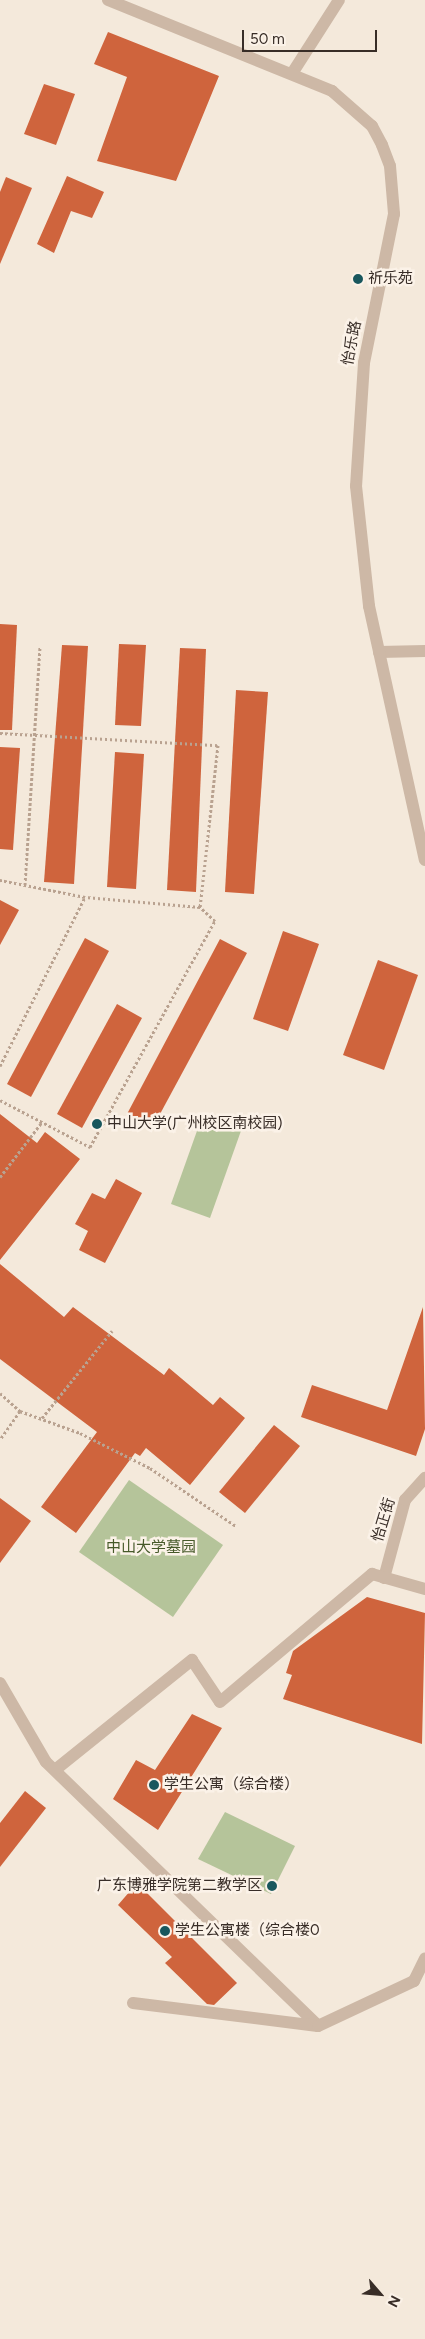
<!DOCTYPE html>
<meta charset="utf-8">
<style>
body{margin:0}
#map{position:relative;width:425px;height:2339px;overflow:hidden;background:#f4e9db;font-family:Figtree,"Noto Sans SC",sans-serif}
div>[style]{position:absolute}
.green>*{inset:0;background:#b5c49a}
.building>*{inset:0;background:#cf643d}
.path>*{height:3px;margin-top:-1.5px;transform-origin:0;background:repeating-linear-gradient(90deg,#b9a290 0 2.5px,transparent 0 5px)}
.minor>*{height:12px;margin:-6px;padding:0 6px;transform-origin:6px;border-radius:6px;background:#cdb8a6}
.tertiary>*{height:12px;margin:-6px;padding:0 6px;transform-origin:6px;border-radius:6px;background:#cdb8a6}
.dots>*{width:14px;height:14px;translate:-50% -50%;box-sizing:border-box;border:2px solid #fbf2e8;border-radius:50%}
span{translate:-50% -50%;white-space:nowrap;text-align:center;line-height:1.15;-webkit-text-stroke:5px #fbf2e8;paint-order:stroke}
.poi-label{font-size:15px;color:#382d27}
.left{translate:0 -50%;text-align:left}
.right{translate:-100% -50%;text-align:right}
.street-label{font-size:15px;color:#382d27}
.park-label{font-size:15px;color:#465929}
.north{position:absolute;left:355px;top:2269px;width:50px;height:50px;-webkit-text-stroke:4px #fbf2e8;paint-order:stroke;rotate:117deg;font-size:14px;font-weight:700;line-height:20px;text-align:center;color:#382d27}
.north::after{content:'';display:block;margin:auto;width:18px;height:22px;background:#382d27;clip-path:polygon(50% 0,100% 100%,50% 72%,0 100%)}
.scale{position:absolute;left:242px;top:30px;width:135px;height:22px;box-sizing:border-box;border:2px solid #382d27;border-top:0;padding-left:6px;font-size:15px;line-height:18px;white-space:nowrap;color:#382d27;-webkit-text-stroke:4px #fbf2e8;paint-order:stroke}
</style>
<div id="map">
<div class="green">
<i style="clip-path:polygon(203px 1114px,242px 1128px,210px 1218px,171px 1204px)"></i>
<i style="clip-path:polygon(129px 1480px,223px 1545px,173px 1617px,79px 1552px)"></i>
<i style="clip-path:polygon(225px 1812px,295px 1846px,271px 1894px,198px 1859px)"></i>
</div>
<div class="building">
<i style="clip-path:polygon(108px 32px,219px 76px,176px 181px,97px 161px,127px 77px,94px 64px)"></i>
<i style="clip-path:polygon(44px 84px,75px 94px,56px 145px,24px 134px)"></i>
<i style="clip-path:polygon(67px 176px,104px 192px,92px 218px,71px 211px,54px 253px,37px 244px)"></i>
<i style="clip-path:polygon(6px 177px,32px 188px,0 264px,0 192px)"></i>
<i style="clip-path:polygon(0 624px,17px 625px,12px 730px,0 730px)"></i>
<i style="clip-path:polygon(119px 644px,146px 645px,141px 726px,115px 725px)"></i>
<i style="clip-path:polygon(62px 645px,88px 646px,74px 884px,44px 882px)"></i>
<i style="clip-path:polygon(180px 648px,206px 649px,196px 892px,167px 890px)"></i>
<i style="clip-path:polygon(236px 690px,268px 692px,254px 894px,225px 892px)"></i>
<i style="clip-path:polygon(0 747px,20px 748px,13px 850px,0 849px)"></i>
<i style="clip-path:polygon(115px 752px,144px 754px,136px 889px,107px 887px)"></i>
<i style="clip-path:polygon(0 900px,19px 910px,0 945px)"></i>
<i style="clip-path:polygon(283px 931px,319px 944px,288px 1031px,253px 1019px)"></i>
<i style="clip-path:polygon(85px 938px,109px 951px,31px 1097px,7px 1084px)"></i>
<i style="clip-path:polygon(220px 939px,247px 953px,153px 1127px,127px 1114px)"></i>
<i style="clip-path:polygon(378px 960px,418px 975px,384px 1070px,343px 1055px)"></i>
<i style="clip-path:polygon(117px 1004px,142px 1018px,82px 1128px,57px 1114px)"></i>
<i style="clip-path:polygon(0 1114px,37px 1143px,45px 1132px,80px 1159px,0 1260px)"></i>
<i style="clip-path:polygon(116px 1179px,142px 1193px,105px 1263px,79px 1250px,88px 1231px,75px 1224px,92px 1193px,105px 1199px)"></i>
<i style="clip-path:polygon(0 1264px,64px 1317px,73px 1307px,164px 1375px,169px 1368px,213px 1405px,220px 1397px,245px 1418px,190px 1485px,146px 1448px,140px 1456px,135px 1453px,76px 1533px,41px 1507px,97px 1432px,0 1359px)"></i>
<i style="clip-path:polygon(423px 1307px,425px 1429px,416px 1456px,301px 1417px,312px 1385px,387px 1410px)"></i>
<i style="clip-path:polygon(274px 1425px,300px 1446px,245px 1513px,219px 1492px)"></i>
<i style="clip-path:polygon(0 1498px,31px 1521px,0 1563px)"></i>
<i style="clip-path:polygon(367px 1597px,425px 1613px,422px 1744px,283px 1699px,292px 1675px,286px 1673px,293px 1651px)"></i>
<i style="clip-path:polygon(192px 1714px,222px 1728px,158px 1830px,113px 1799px,136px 1760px,155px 1770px)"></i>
<i style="clip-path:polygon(25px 1791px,46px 1808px,0 1867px,0 1823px)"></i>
<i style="clip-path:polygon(137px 1883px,237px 1983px,214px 2005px,207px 2004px,165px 1963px,172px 1957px,118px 1905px)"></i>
</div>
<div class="path">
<i style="left:0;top:733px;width:218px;rotate:3.2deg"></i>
<i style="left:218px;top:745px;width:163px;rotate:96.3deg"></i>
<i style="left:200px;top:907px;width:115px;rotate:-175deg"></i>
<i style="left:85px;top:897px;width:87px;rotate:-168.7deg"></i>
<i style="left:25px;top:885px;width:240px;rotate:-86.4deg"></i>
<i style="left:0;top:1066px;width:189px;rotate:-63.3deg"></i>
<i style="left:0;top:1100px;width:102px;rotate:27.6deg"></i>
<i style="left:90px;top:1147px;width:258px;rotate:-61.1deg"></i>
<i style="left:215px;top:921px;width:21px;rotate:-137deg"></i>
<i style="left:0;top:1177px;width:69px;rotate:-52.6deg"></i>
<i style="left:0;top:1393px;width:27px;rotate:42deg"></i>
<i style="left:20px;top:1411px;width:35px;rotate:125deg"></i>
<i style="left:20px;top:1411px;width:64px;rotate:20.1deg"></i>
<i style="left:80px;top:1433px;width:78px;rotate:26.6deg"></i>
<i style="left:150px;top:1468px;width:104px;rotate:34deg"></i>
<i style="left:42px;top:1418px;width:112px;rotate:-51.2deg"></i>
</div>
<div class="minor">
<i style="left:293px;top:72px;width:85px;rotate:-57.4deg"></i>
<i style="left:379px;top:652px;width:46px;rotate:-1.2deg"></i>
<i style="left:384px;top:1578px;width:81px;rotate:-74.9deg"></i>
<i style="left:405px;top:1500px;width:30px;rotate:-48deg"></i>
<i style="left:0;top:1683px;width:91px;rotate:59.8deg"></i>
<i style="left:46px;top:1762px;width:379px;rotate:44.1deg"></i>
<i style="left:55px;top:1770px;width:176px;rotate:-38.8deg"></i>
<i style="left:192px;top:1660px;width:50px;rotate:56.3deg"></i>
<i style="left:220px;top:1702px;width:199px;rotate:-40.1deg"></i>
<i style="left:372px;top:1574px;width:55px;rotate:15.8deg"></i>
<i style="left:133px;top:2003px;width:186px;rotate:7.1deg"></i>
<i style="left:318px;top:2026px;width:106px;rotate:-25.1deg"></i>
<i style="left:414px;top:1981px;width:25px;rotate:-64deg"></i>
</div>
<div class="tertiary">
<i style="left:108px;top:0;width:242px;rotate:22.1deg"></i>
<i style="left:332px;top:91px;width:53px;rotate:41.2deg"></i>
<i style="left:372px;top:126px;width:21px;rotate:62deg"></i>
<i style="left:382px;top:145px;width:22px;rotate:69deg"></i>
<i style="left:390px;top:166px;width:48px;rotate:85.2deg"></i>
<i style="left:394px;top:214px;width:152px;rotate:101.4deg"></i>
<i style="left:364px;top:363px;width:123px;rotate:93.7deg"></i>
<i style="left:356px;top:486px;width:121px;rotate:83.8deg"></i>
<i style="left:369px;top:606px;width:260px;rotate:77.6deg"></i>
</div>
<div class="dots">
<i style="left:358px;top:279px;background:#19575d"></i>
<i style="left:97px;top:1124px;background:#19575d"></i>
<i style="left:154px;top:1785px;background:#19575d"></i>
<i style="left:272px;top:1886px;background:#19575d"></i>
<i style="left:165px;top:1931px;background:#19575d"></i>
</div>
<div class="poi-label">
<span class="left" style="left:368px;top:279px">祈乐苑</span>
<span class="left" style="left:107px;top:1124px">中山大学(广州校区南校园)</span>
<span class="left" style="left:164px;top:1785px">学生公寓（综合楼）</span>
<span class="right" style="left:262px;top:1886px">广东博雅学院第二教学区</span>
<span class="left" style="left:175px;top:1931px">学生公寓楼（综合楼0</span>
</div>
<div class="street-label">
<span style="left:352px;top:343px;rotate:-79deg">怡乐路</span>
<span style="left:384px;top:1520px;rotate:-73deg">怡正街</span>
</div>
<div class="park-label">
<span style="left:151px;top:1548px">中山大学墓园</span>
</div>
<div class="north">N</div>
<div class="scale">50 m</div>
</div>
